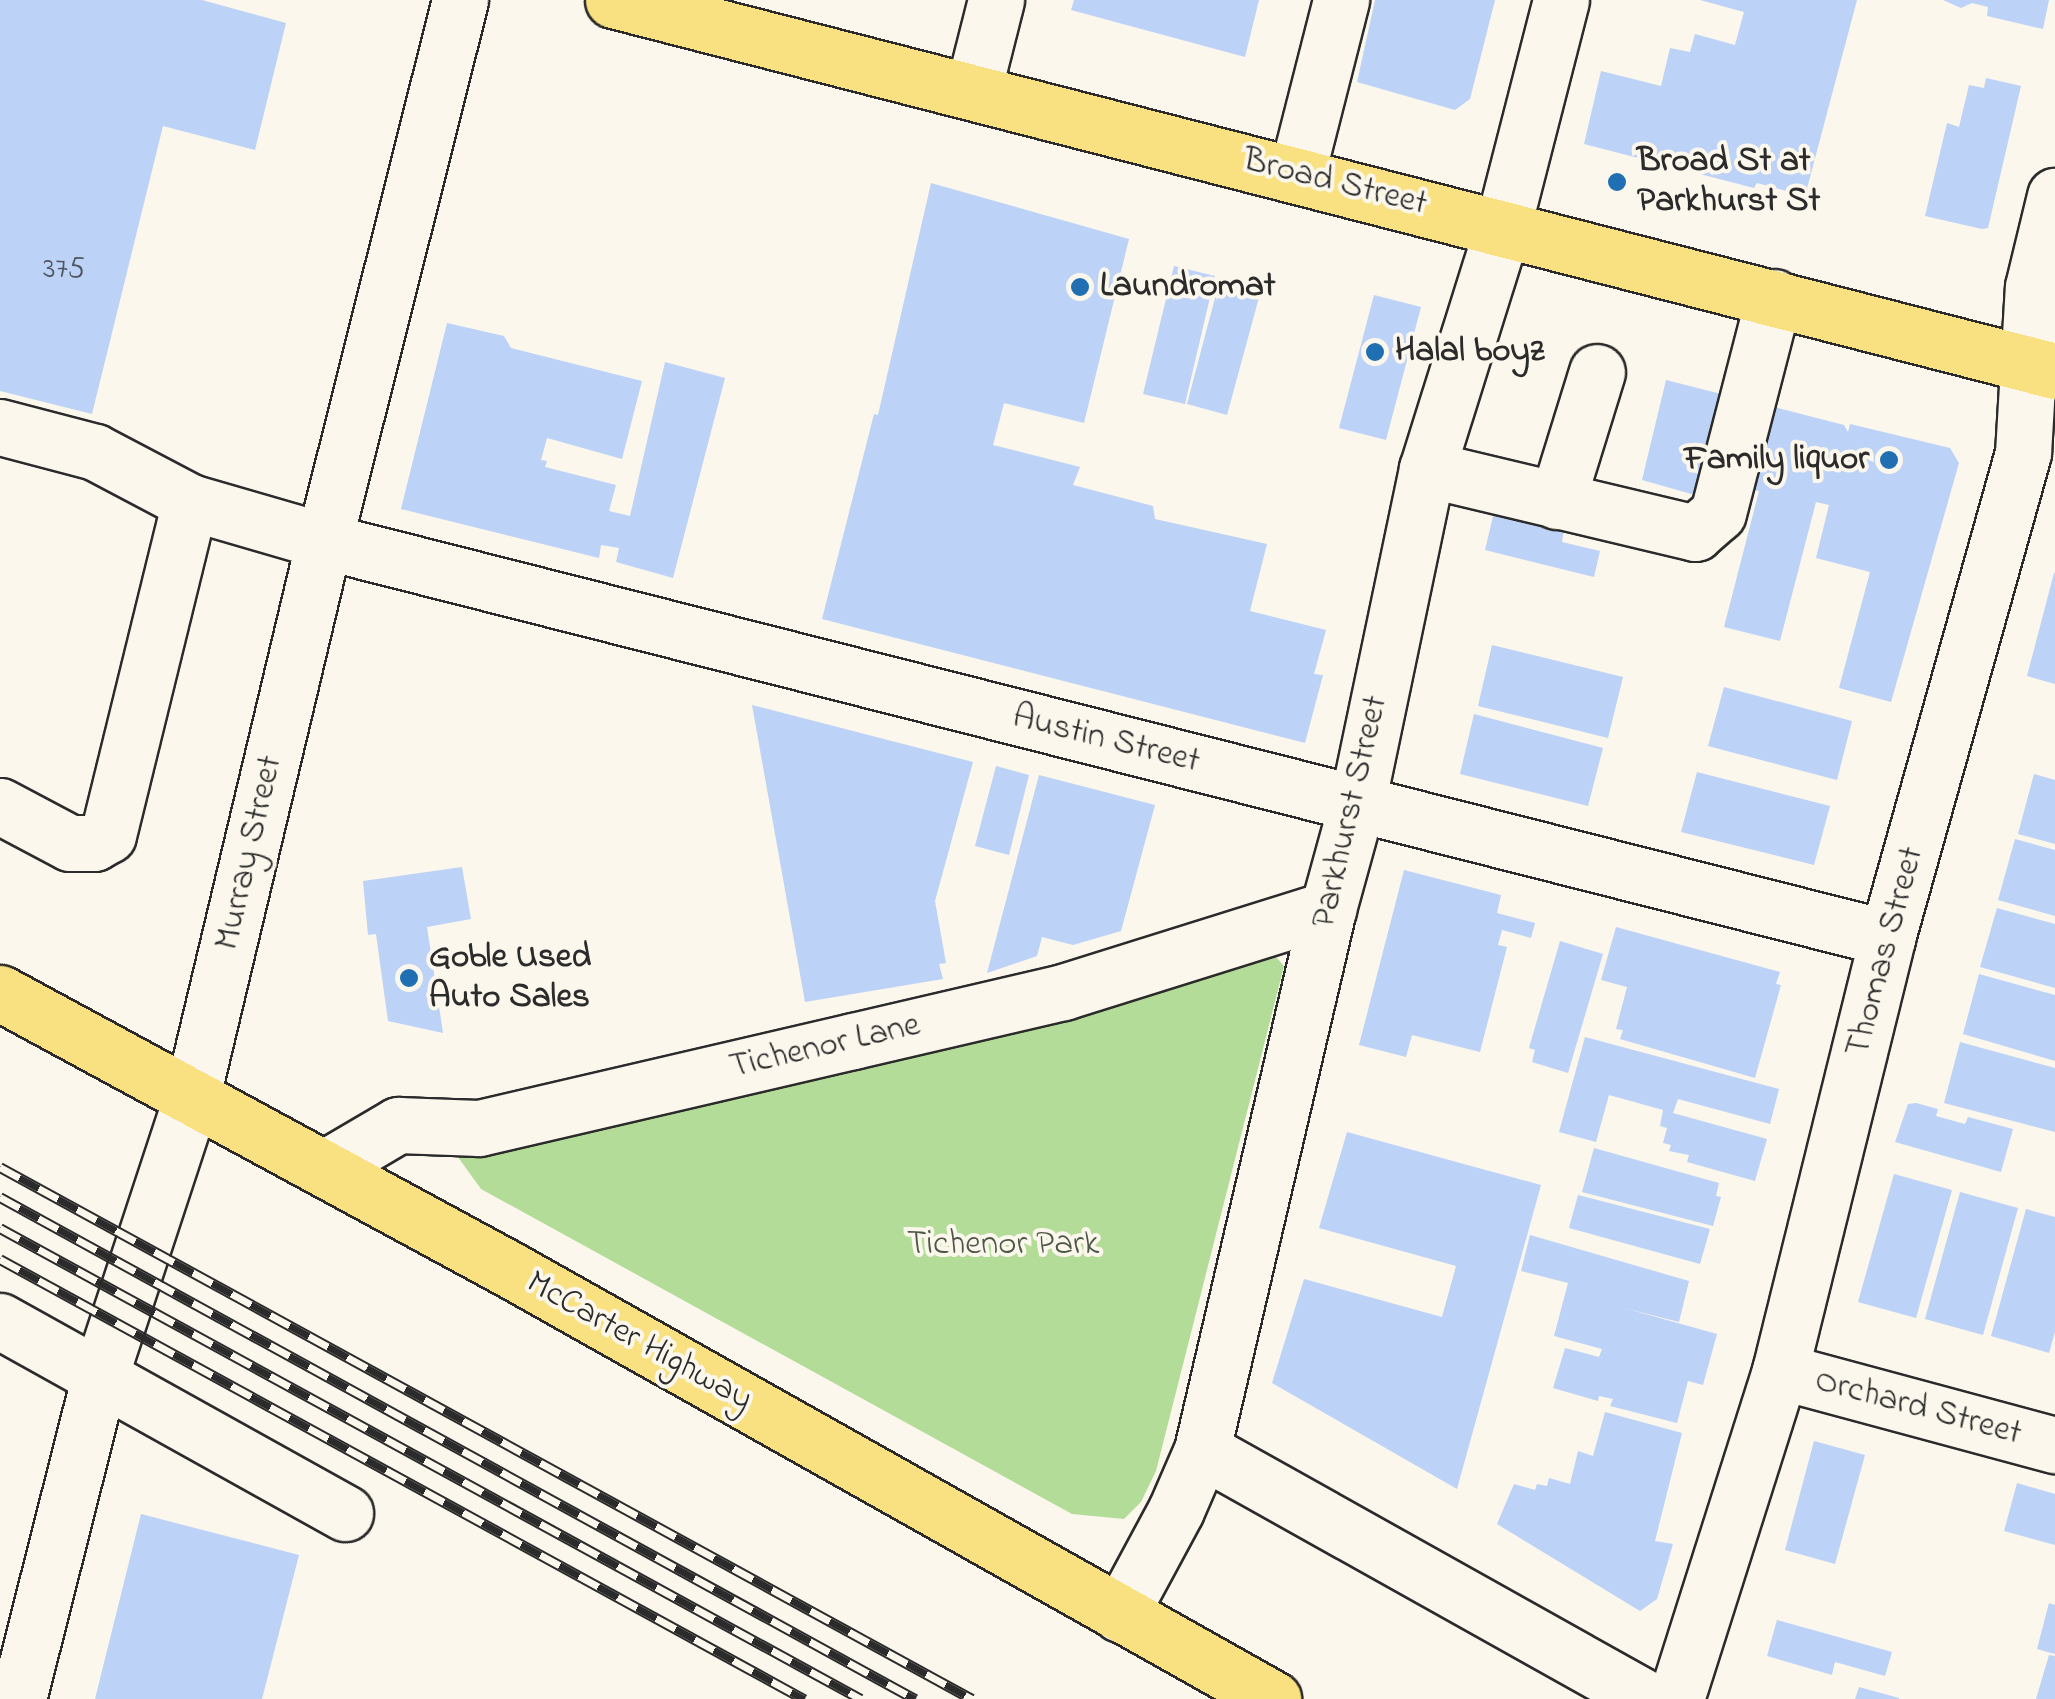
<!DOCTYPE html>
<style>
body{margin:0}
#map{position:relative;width:2055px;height:1699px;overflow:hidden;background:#fbf7ec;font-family:"Indie Flower",sans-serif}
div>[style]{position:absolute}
.green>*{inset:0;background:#b4dc99}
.building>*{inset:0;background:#bcd2f6}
.roads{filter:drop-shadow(2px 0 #2b2b2b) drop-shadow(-2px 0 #2b2b2b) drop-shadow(0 2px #2b2b2b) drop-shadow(0 -2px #2b2b2b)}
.minor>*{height:55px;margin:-27.5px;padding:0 27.5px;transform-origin:27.5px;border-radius:27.5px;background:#fbf7ec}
.major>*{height:55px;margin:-27.5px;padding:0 27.5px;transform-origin:27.5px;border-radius:27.5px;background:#f9e181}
.rail>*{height:11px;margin-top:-5.5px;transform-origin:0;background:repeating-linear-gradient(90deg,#fbf7ec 0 22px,#2b2b2b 0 44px);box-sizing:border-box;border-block:2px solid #2b2b2b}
.dots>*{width:28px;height:28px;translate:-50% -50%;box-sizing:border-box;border:5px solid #fbf7ec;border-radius:50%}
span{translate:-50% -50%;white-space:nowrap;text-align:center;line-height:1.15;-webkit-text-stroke:8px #fbf7ec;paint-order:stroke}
.number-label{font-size:30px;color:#4f555e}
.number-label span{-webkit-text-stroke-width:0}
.poi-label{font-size:35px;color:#2b2b2b;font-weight:700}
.left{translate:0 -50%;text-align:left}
.right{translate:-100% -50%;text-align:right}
.street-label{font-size:35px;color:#2b2b2b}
.park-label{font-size:35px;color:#4d5746}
</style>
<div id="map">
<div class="green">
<i style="clip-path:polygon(1270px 950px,1284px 966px,1156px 1471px,1141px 1502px,1124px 1519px,1072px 1514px,481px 1189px,455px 1153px,828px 1078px,1039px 1028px)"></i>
</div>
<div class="building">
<i style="clip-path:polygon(0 0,202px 0,286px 23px,255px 150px,163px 126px,92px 414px,0 391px)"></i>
<i style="clip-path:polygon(1074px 0,1259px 0,1245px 57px,1071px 10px)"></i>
<i style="clip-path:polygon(1375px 0,1495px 0,1470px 99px,1455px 110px,1357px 82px)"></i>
<i style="clip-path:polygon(1700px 0,1857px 0,1805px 196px,1757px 183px,1754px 188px,1584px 144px,1601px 71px,1661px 86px,1670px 48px,1690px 52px,1695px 34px,1735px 45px,1744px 12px)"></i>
<i style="clip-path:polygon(1943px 0,2049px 0,2043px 29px,1987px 16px,1988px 7px,1972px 3px,1961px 8px)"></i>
<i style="clip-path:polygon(1986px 78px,2021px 86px,1988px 228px,1982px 229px,1925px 216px,1947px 123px,1959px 127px,1969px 85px,1984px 88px)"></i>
<i style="clip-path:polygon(931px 183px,1129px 239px,1084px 423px,1004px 403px,993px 445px,1080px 467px,1073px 485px,1153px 506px,1155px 519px,1267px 544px,1250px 611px,1326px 630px,1314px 674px,1323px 675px,1305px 743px,822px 619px,874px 414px,878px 415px)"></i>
<i style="clip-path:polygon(1174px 266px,1215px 276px,1185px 404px,1143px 394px)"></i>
<i style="clip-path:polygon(1220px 279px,1261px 290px,1227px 415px,1187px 404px)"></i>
<i style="clip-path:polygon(1374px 295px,1421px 307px,1386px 440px,1339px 428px)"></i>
<i style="clip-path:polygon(447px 323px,504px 336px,511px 348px,642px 381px,622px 459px,547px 438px,541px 460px,547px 461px,545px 467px,616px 485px,609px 511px,630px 516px,665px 362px,725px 378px,673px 578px,616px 562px,619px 548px,601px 545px,599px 558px,401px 509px)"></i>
<i style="clip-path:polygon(1666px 380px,1729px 396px,1695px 495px,1642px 480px)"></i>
<i style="clip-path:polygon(1770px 406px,1844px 425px,1848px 432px,1850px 424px,1950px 448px,1959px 463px,1891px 702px,1839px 688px,1870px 572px,1816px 558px,1829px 505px,1816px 502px,1780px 641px,1724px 627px,1759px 491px,1751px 489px)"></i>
<i style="clip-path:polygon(1494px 512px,1564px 529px,1562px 542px,1600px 551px,1594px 577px,1485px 550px)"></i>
<i style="clip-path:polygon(2054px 573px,2055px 573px,2055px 684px,2027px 676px)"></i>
<i style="clip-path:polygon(1492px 645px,1623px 677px,1608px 738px,1478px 706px)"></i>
<i style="clip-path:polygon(1724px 687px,1852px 721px,1837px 780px,1708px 746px)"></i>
<i style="clip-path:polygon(752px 705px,973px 762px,935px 901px,946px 963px,939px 964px,943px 979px,805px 1002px)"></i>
<i style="clip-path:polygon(1474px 714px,1603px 748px,1588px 806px,1460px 774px)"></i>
<i style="clip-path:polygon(996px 766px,1029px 775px,1009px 855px,975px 846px)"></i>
<i style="clip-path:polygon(1697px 772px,1830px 806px,1814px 865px,1681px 832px)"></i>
<i style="clip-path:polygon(2034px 774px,2055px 780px,2055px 844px,2018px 834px)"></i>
<i style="clip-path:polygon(1039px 775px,1155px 805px,1121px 931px,1073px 945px,1042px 937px,1037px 956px,987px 973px)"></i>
<i style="clip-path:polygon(2015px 839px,2055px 850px,2055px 916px,1998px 900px)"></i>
<i style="clip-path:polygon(462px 867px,471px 919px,427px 927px,443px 1033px,388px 1021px,376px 934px,368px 935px,363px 881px)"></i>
<i style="clip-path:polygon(1404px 870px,1501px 895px,1497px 913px,1535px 923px,1531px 938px,1502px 930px,1498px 945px,1507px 947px,1480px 1052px,1412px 1035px,1406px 1057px,1359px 1045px)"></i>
<i style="clip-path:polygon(1997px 908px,2055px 924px,2055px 988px,1980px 967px)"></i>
<i style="clip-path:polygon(1616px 927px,1780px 972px,1776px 984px,1781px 985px,1755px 1078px,1620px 1039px,1623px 1030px,1616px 1029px,1627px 987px,1601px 980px)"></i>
<i style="clip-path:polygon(1560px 941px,1603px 954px,1568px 1073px,1532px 1062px,1535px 1050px,1529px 1048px)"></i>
<i style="clip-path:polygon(1979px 974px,2055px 995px,2055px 1061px,1963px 1034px)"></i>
<i style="clip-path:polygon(1585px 1037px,1779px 1089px,1770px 1124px,1678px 1099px,1673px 1113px,1767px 1139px,1755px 1181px,1687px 1162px,1689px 1155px,1669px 1151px,1671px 1145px,1663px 1143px,1667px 1128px,1660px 1126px,1663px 1110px,1609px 1095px,1596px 1142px,1559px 1132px)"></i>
<i style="clip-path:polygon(1960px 1042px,2055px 1068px,2055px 1132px,1944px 1103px)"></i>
<i style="clip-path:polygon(1916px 1103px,1938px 1109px,1936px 1116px,1965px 1124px,1968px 1117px,2013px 1129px,2001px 1172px,1895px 1142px,1908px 1104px)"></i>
<i style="clip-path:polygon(1347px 1132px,1541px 1185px,1457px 1489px,1272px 1383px,1304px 1279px,1442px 1317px,1456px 1266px,1319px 1228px)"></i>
<i style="clip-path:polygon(1594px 1148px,1719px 1183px,1716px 1196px,1721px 1197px,1713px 1226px,1582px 1192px)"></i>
<i style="clip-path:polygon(1894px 1174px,1952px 1190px,1916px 1318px,1858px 1302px)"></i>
<i style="clip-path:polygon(1960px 1192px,2018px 1208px,1983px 1335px,1925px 1319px)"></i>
<i style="clip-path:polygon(1578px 1195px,1710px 1229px,1700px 1264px,1569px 1228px)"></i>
<i style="clip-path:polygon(2026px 1209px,2055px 1217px,2055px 1332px,2049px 1353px,1991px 1336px)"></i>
<i style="clip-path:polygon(1530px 1235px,1689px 1281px,1679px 1322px,1624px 1308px,1717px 1334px,1703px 1385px,1688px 1381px,1677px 1423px,1610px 1406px,1613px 1399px,1599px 1396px,1598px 1401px,1553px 1388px,1565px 1348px,1599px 1357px,1602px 1349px,1554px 1336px,1568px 1283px,1521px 1271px)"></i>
<i style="clip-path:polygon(1605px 1412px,1682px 1433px,1655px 1541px,1673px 1544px,1657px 1599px,1640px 1611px,1497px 1524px,1514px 1484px,1535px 1490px,1537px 1484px,1547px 1486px,1549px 1478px,1570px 1484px,1578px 1451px,1593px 1456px)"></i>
<i style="clip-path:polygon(1814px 1441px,1865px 1455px,1835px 1564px,1785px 1550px)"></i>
<i style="clip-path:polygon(2017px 1483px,2055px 1494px,2055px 1545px,2004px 1531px)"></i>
<i style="clip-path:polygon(141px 1514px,299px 1555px,262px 1699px,95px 1699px)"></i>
<i style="clip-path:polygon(2049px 1603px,2055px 1605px,2055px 1654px,2037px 1649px)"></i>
<i style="clip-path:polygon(1777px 1620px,1892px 1652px,1885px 1676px,1835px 1662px,1832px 1675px,1767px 1656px)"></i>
<i style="clip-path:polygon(2049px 1655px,2055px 1656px,2055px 1699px,2036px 1699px)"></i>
<i style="clip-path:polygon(1859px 1687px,1899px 1698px,1899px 1699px,1855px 1699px)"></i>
</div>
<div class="roads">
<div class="minor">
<i style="left:973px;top:91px;width:94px;rotate:-75.8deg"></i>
<i style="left:1297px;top:173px;width:179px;rotate:-75.7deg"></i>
<i style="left:0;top:427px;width:98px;rotate:14.7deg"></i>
<i style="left:95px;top:452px;width:107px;rotate:27.8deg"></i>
<i style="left:190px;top:502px;width:140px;rotate:16.2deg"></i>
<i style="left:324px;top:541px;width:1613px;rotate:14.25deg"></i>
<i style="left:1427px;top:469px;width:276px;rotate:13.4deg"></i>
<i style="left:1695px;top:533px;width:30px;rotate:-41deg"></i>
<i style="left:1718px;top:513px;width:223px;rotate:-75.5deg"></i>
<i style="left:1557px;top:501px;width:135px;rotate:-72.8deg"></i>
<i style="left:0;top:806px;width:79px;rotate:27.9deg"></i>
<i style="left:70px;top:843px;width:24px"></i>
<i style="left:94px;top:843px;width:16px;rotate:-30deg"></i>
<i style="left:108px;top:835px;width:343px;rotate:-76.2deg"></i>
<i style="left:325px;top:1168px;width:85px;rotate:-30.5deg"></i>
<i style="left:398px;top:1125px;width:81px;rotate:2.1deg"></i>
<i style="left:479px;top:1128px;width:384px;rotate:-13.1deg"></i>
<i style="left:853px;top:1041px;width:216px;rotate:-13.1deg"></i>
<i style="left:1063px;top:992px;width:278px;rotate:-17.4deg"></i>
<i style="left:0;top:1321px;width:395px;rotate:29.1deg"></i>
<i style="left:1780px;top:1371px;width:285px;rotate:15.1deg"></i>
<i style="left:1202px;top:1450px;width:510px;rotate:29.23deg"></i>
<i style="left:1120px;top:1614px;width:118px;rotate:-61.7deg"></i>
<i style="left:1176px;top:1510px;width:65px;rotate:-66.6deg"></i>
<i style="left:1202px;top:1450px;width:555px;rotate:-76.89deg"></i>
<i style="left:1328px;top:909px;width:109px;rotate:-74.6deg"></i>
<i style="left:1357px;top:804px;width:342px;rotate:-78.2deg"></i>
<i style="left:1427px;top:469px;width:255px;rotate:-72.6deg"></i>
<i style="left:1503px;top:226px;width:233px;rotate:-75.6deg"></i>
<i style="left:18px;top:1699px;width:330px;rotate:-75.8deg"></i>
<i style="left:99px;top:1379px;width:294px;rotate:-71.8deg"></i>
<i style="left:191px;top:1100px;width:575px;rotate:-76.62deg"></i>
<i style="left:324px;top:541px;width:558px;rotate:-75.89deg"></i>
<i style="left:1676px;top:1699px;width:344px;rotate:-72.4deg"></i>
<i style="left:1780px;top:1371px;width:446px;rotate:-76.1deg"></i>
<i style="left:1887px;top:938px;width:504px;rotate:-74.34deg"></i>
<i style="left:2023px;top:453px;width:166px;rotate:-86.6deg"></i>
<i style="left:2033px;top:287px;width:94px;rotate:-76.4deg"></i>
</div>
<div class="major">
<i style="left:613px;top:0;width:1489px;rotate:14.43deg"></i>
<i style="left:0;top:993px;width:579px;rotate:28.47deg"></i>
<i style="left:509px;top:1269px;width:877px;rotate:29.37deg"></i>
</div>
</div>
<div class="rail">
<i style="left:0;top:1167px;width:1108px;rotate:28.69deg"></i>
<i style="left:0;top:1197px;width:1044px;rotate:28.75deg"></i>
<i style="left:0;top:1228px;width:981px;rotate:28.68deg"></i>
<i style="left:0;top:1259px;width:917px;rotate:28.69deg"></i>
</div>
<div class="dots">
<i style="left:1617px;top:182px;background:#1f6fb2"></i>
<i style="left:1080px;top:287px;background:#1f6fb2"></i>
<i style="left:1375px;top:352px;background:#1f6fb2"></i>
<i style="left:1889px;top:460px;background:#1f6fb2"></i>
<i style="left:409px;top:978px;background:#1f6fb2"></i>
</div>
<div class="number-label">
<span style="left:64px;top:270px">375</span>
</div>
<div class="poi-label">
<span class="left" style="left:1637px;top:182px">Broad St at<br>Parkhurst St</span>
<span class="left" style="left:1100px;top:287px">Laundromat</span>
<span class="left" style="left:1395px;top:352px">Halal boyz</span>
<span class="right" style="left:1869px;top:460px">Family liquor</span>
<span class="left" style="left:429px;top:978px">Goble Used<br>Auto Sales</span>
</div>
<div class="street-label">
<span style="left:1335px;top:183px;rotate:14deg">Broad Street</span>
<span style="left:1106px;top:740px;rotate:14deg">Austin Street</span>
<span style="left:1351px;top:812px;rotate:-77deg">Parkhurst Street</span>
<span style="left:250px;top:853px;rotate:-77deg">Murray Street</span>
<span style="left:1886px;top:952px;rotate:-75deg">Thomas Street</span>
<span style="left:825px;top:1047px;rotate:-13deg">Tichenor Lane</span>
<span style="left:639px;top:1342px;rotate:29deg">McCarter Highway</span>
<span style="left:1918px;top:1408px;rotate:15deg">Orchard Street</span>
</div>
<div class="park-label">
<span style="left:1003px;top:1245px">Tichenor Park</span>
</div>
</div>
